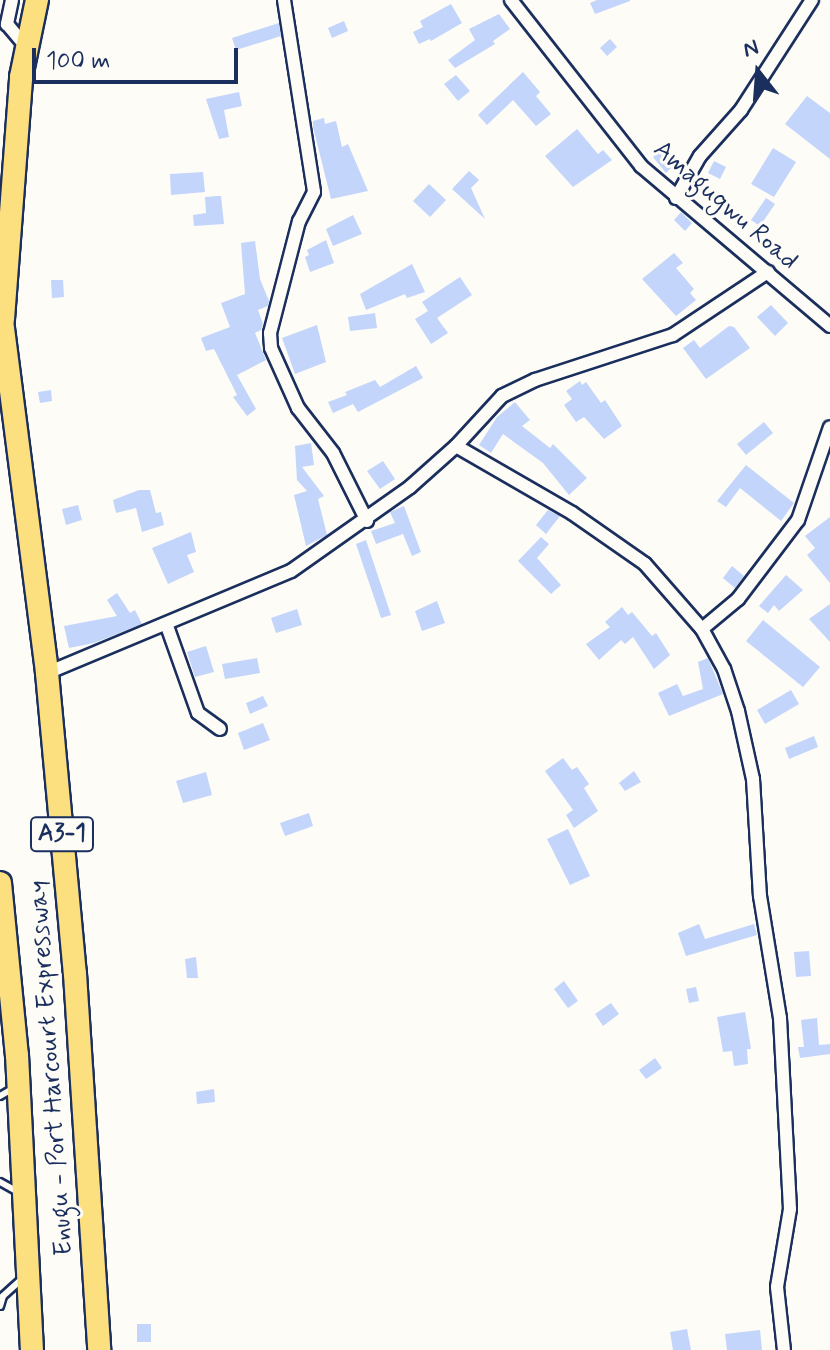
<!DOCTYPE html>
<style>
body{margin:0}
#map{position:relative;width:830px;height:1350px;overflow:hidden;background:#fdfcf7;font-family:Mynerve,sans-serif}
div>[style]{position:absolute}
.building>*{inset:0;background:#c3d5fb}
.roads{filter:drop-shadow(2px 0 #1b2f5e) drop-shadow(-2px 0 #1b2f5e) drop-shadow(0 2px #1b2f5e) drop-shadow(0 -2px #1b2f5e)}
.service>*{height:6px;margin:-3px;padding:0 3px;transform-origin:3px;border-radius:3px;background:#fdfcf7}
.minor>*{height:12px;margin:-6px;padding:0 6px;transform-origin:6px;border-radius:6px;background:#fdfcf7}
.trunk>*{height:22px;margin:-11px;padding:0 11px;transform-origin:11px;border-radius:11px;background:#fce080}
span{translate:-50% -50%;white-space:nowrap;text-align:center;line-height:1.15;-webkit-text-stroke:6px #fdfcf7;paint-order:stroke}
.shield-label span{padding:2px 6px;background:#fdfcf7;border:2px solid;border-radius:6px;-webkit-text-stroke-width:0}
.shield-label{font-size:24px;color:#1b2f5e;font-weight:700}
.street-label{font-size:26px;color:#1b2f5e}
.north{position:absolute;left:718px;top:32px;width:80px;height:80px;-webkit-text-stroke:6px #fdfcf7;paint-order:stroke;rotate:343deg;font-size:22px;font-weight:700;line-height:32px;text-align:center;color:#1b2f5e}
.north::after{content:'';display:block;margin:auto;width:28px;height:36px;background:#1b2f5e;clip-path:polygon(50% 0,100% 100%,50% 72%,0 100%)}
.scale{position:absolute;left:32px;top:48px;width:206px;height:36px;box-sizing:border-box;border:4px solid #1b2f5e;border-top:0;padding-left:10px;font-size:24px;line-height:28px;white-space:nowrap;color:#1b2f5e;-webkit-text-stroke:6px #fdfcf7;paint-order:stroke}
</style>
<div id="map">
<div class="building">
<i style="clip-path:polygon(597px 0,630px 0,630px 1px,595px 14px,590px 3px)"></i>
<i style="clip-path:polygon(451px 4px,462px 23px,431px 41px,430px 39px,419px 44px,413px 32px,423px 27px,420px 21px)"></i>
<i style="clip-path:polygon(499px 14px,510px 29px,493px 41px,495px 44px,455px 68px,448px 60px,475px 40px,469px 29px)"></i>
<i style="clip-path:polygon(344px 21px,348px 31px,332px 38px,328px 28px)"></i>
<i style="clip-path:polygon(279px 23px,281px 36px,236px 50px,232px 38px)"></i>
<i style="clip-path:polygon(610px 39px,617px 47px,607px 56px,600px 48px)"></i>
<i style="clip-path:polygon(523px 72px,540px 92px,536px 96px,551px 114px,536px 126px,513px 100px,487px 125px,478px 115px)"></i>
<i style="clip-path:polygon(456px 75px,470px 91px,458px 101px,444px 84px)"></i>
<i style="clip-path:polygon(239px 92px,242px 106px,224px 110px,229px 137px,219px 139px,206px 99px)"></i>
<i style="clip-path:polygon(807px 96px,830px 113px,830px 159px,785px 124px)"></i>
<i style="clip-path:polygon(324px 118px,325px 124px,336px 121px,342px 147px,348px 144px,368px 191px,331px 199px,313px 127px,313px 121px)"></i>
<i style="clip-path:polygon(577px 129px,598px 154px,603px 150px,612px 160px,573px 187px,545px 156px)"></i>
<i style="clip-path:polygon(663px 148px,676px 163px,666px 173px,653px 157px)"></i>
<i style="clip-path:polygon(773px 148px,796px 162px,774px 197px,751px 184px)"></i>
<i style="clip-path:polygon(714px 161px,726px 167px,720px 179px,708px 173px)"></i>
<i style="clip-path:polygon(469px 171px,479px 180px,471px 188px,485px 219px,452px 189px)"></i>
<i style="clip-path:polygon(203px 172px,205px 192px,171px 195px,170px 174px)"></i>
<i style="clip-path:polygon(429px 184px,446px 200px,430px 217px,413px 201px)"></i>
<i style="clip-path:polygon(217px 196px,221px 196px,224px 224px,194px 226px,193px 215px,206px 213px,205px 197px)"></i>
<i style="clip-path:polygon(766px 198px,775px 204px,760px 226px,751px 220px)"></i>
<i style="clip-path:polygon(681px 212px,692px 223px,685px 231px,674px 220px)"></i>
<i style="clip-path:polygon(353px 215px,362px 234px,333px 246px,326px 229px)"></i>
<i style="clip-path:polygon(326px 240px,334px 263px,310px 272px,305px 257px,309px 255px,307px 250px)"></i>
<i style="clip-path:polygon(255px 241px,260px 279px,269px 301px,268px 306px,258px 310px,263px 324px,261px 330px,255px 333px,266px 360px,237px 375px,256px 409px,247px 416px,233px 397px,237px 395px,214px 349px,206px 351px,201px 338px,230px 327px,221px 303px,245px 294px,241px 243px)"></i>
<i style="clip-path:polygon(674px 253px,683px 263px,676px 268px,694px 289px,690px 293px,696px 300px,676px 316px,642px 279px)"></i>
<i style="clip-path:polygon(412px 264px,425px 292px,407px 298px,405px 294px,366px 310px,360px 294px)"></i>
<i style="clip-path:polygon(460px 277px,472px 295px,437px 318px,448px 333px,431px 344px,415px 319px,428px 311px,422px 302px)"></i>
<i style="clip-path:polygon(51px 280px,63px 280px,64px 297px,52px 298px)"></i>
<i style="clip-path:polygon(771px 305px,788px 323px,775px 336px,757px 317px)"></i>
<i style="clip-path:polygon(375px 313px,377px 328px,350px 331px,348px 317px)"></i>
<i style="clip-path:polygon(317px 325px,326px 362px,295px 374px,282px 338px)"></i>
<i style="clip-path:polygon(729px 326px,734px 327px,750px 348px,706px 379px,683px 348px,694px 340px,700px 348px)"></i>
<i style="clip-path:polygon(416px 366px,423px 378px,358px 412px,353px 404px,333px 413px,328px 402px,347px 395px,345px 392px,375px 380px,380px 387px)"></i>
<i style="clip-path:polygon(580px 381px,582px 385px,586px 382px,601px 403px,605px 400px,622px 426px,604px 439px,584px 417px,576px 422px,564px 405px,572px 399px,566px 391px)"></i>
<i style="clip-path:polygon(51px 390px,52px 401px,40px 403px,38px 392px)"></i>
<i style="clip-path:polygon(515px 402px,530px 420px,522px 426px,550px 448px,553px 444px,587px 478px,569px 495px,543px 463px,503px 434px,491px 453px,479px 445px,497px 417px)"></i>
<i style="clip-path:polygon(764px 422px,773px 433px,746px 455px,737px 444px)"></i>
<i style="clip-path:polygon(311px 443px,314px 465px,302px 467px,324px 496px,318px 499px,327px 535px,306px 546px,294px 495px,307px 491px,297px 480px,295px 446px)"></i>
<i style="clip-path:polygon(383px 461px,395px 479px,380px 489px,367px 471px)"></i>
<i style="clip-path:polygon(746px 465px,794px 503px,781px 521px,740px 488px,726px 507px,717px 501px)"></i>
<i style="clip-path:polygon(139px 490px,150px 490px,156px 513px,161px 512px,164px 525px,142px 532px,136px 508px,116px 513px,113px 500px)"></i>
<i style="clip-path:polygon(78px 505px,82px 520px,66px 525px,62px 509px)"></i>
<i style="clip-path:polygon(404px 506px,421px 552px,412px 556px,403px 534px,376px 544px,371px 531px,395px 523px,390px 512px)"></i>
<i style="clip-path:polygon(548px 510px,560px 516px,546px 534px,536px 525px)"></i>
<i style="clip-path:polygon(830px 517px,830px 583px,807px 555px,815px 548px,805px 536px)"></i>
<i style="clip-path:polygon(191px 532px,196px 552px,187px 555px,194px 572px,168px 584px,152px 548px)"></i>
<i style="clip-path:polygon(541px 537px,549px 544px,537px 558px,561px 585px,551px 594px,518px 561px)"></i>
<i style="clip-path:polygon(366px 540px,391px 615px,381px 618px,356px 544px)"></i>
<i style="clip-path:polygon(732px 566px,744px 576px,735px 588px,723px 578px)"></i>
<i style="clip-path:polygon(786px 575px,803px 590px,779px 611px,774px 605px,768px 613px,759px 606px)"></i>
<i style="clip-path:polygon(117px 593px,130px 613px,135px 610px,142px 624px,94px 643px,69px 648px,64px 626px,117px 616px,107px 600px)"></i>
<i style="clip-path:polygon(437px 601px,445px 623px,422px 631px,415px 611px)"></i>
<i style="clip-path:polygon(830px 604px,830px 642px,809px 619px)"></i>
<i style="clip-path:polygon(622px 607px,628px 615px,632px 612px,652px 636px,656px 633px,670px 655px,654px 669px,633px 637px,625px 644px,621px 640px,599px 660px,586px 644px,610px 627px,605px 622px)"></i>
<i style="clip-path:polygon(297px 609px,302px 625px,276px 633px,271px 618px)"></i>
<i style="clip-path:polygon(763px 620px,820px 667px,803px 687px,746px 641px)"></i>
<i style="clip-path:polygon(206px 646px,214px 672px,195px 677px,187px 652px)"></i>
<i style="clip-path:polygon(257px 658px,260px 673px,225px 679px,222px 664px)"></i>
<i style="clip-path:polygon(708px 658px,723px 694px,669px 716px,658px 693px,677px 684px,683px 696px,703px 689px,698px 662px)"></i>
<i style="clip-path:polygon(791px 690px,799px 704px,765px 724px,757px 710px)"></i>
<i style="clip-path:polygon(263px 696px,268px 706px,250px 714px,246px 703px)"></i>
<i style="clip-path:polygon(263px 723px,270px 740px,244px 750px,238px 733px)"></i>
<i style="clip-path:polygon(814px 736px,818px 747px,789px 759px,785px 748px)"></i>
<i style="clip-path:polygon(563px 758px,572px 770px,577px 767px,589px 784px,584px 788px,598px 811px,574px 828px,566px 815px,573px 810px,545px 771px)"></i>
<i style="clip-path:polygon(634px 771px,641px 782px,625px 791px,619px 783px)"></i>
<i style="clip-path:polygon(206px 772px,212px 795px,183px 803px,176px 781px)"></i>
<i style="clip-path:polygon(309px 813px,313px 826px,285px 836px,280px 823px)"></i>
<i style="clip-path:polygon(568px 829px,590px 876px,570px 885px,547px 839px)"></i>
<i style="clip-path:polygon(699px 924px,705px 939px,754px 924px,757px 935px,686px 956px,678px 933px)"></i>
<i style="clip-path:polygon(809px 951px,811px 976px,796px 977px,794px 952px)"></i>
<i style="clip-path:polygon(196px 957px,198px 978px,187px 978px,185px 959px)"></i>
<i style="clip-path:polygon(564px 981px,578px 1001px,568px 1008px,554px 989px)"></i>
<i style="clip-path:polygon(696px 987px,699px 1001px,689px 1003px,686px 989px)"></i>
<i style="clip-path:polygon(611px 1003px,619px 1014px,603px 1026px,595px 1014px)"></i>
<i style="clip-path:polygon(745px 1012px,751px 1049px,747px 1049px,748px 1064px,734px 1066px,732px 1051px,723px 1052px,717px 1017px)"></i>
<i style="clip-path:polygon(817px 1018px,819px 1045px,830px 1044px,830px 1054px,800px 1058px,798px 1047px,804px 1047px,801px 1020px)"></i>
<i style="clip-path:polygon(655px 1058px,662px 1068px,646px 1079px,639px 1070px)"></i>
<i style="clip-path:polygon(214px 1089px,215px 1102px,197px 1104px,196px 1092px)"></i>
<i style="clip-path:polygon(137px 1324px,151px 1324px,151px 1342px,137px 1342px)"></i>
<i style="clip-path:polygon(687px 1329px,691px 1350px,673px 1350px,670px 1332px)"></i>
<i style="clip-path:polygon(760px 1330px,762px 1350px,727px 1350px,725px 1334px)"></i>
</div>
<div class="roads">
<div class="service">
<i style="left:0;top:1096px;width:14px;rotate:-30deg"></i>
<i style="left:0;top:1182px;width:21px;rotate:29deg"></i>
<i style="left:0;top:1306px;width:10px;rotate:-73deg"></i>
<i style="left:3px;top:1296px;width:28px;rotate:-42deg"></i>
</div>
<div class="minor">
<i style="left:12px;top:0;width:25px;rotate:102deg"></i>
<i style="left:7px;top:24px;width:31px;rotate:50deg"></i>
<i style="left:284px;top:0;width:194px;rotate:81.1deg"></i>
<i style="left:314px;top:192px;width:33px;rotate:117deg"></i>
<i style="left:299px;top:221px;width:116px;rotate:104.5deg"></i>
<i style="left:270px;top:333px;width:15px;rotate:86deg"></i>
<i style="left:271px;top:348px;width:66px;rotate:65.8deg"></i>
<i style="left:298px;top:408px;width:57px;rotate:52.1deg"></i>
<i style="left:333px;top:453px;width:76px;rotate:63.4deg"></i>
<i style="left:511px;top:0;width:211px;rotate:51.9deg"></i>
<i style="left:641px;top:166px;width:248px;rotate:40.2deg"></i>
<i style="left:676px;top:198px;width:48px;rotate:-60.3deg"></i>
<i style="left:700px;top:156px;width:62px;rotate:-48.3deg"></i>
<i style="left:741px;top:110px;width:131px;rotate:-57.2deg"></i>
<i style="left:456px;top:446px;width:134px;rotate:30deg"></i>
<i style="left:572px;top:513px;width:89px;rotate:34.9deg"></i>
<i style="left:645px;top:564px;width:86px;rotate:48.8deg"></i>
<i style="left:702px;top:629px;width:46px;rotate:61.2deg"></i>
<i style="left:724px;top:669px;width:44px;rotate:71.6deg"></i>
<i style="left:738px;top:711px;width:70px;rotate:77.6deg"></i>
<i style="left:753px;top:779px;width:117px;rotate:86.6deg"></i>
<i style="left:760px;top:896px;width:124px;rotate:80.7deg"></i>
<i style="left:780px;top:1018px;width:191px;rotate:87deg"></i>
<i style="left:790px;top:1209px;width:79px;rotate:99.5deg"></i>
<i style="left:777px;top:1287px;width:63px;rotate:83.7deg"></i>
<i style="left:167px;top:626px;width:92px;rotate:70.4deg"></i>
<i style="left:198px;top:713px;width:27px;rotate:36deg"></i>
<i style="left:702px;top:629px;width:47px;rotate:-39.8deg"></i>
<i style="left:738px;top:599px;width:99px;rotate:-52.8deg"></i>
<i style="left:798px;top:520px;width:98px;rotate:-71deg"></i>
<i style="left:47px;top:673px;width:264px;rotate:-22.7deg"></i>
<i style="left:291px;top:571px;width:146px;rotate:-35.2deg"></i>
<i style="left:410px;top:487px;width:62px;rotate:-41.7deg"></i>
<i style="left:456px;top:446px;width:68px;rotate:-47.4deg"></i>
<i style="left:502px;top:396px;width:37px;rotate:-26deg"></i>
<i style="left:535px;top:380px;width:145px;rotate:-18.1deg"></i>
<i style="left:673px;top:335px;width:114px;rotate:-33.6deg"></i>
</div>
<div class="trunk">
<i style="left:0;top:305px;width:371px;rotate:82.7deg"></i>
<i style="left:47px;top:673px;width:302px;rotate:84.7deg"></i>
<i style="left:75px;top:974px;width:377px;rotate:86.3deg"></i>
<i style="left:3px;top:319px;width:243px;rotate:-85.7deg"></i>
<i style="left:21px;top:77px;width:79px;rotate:-78.3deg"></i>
<i style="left:0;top:883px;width:173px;rotate:84.4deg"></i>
<i style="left:17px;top:1055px;width:295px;rotate:87.1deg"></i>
</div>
</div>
<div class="shield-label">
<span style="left:62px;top:834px">A3-1</span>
</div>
<div class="street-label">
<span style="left:725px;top:206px;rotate:41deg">Amagugwu Road</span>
<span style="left:52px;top:1068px;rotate:-94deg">Enugu - Port Harcourt Expressway</span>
</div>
<div class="north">N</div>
<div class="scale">100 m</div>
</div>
